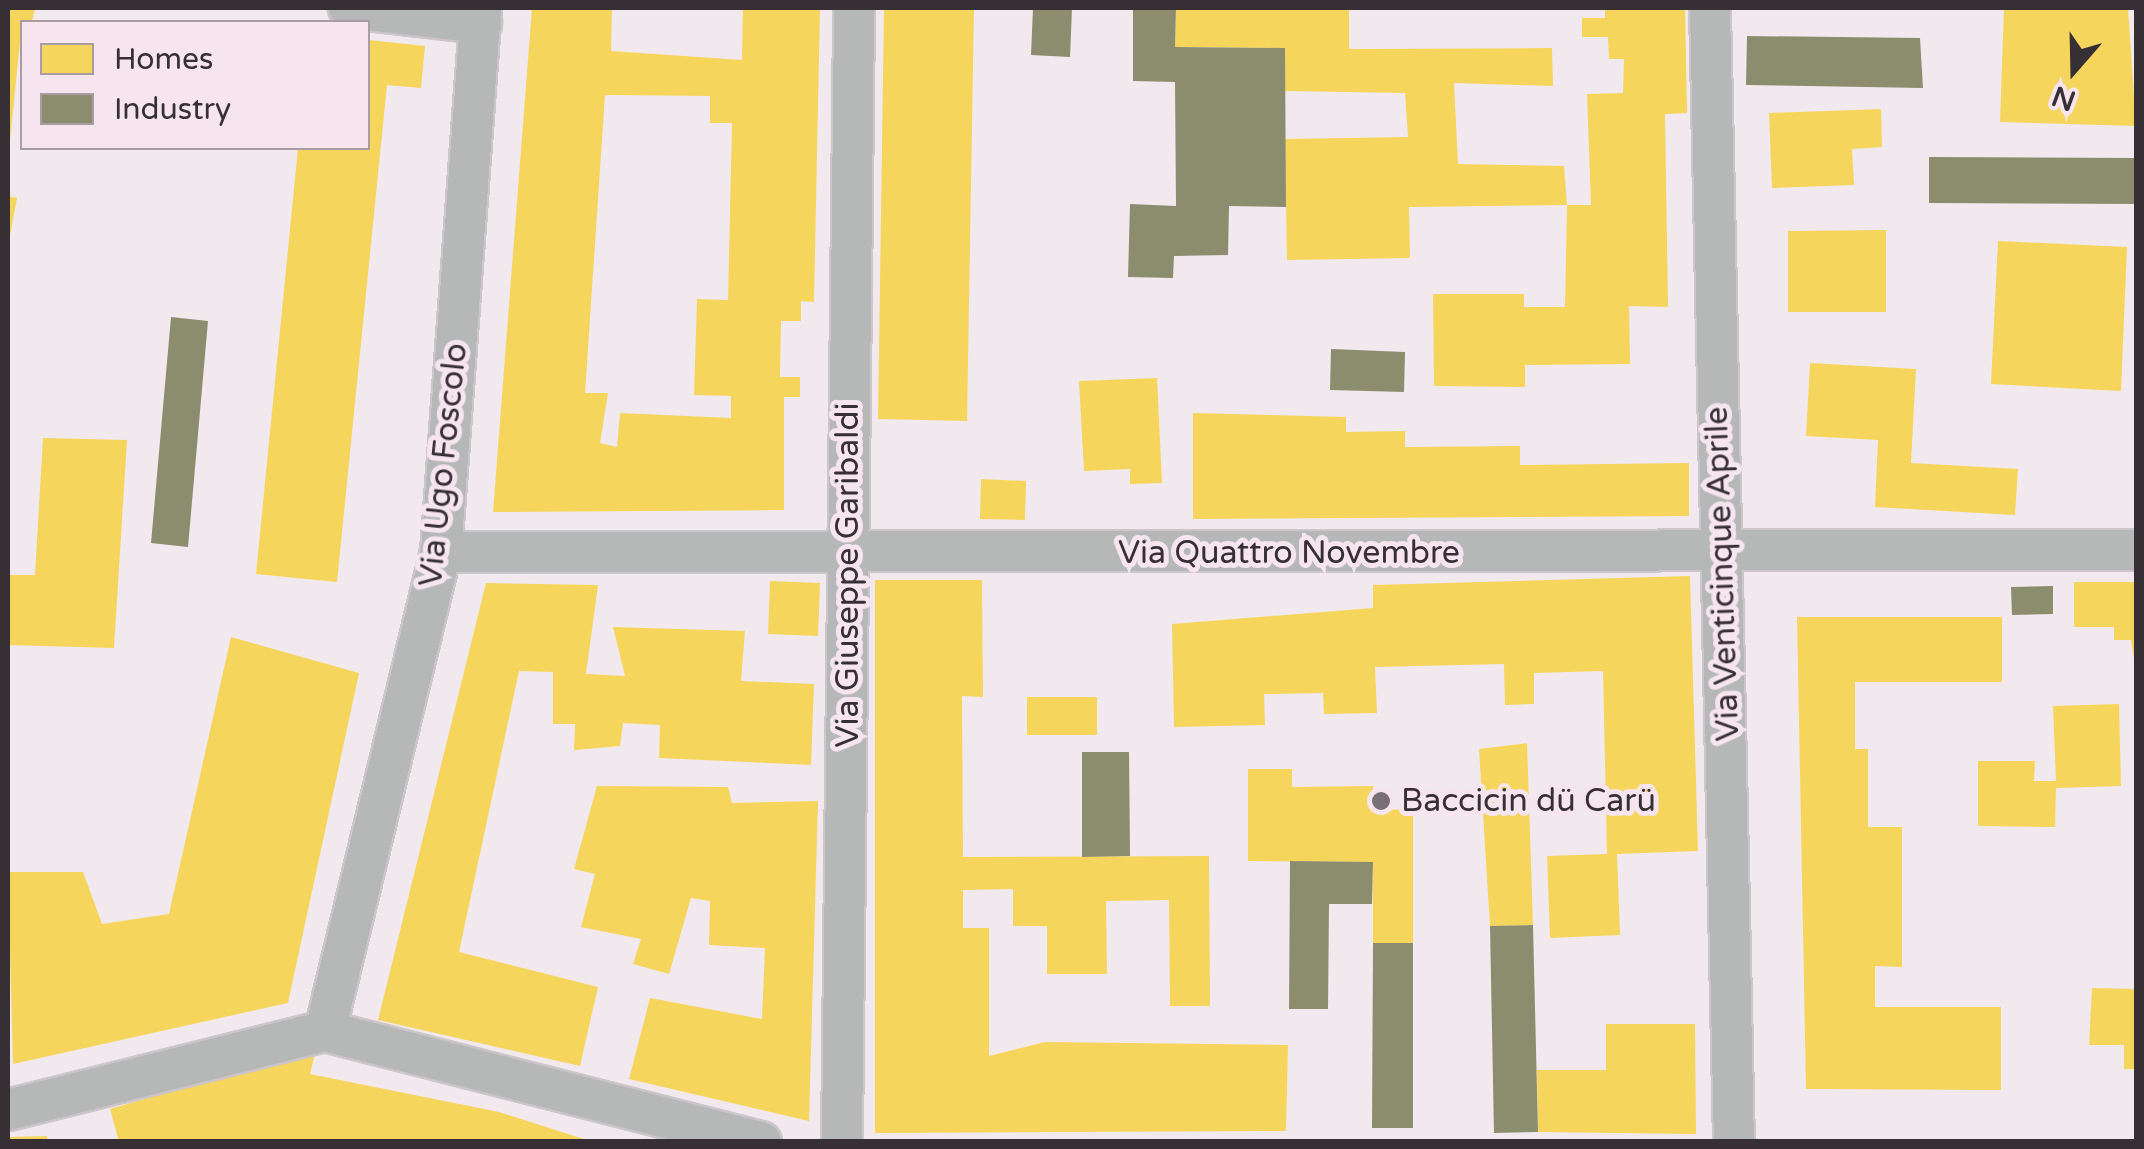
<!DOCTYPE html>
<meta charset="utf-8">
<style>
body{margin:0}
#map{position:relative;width:2144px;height:1149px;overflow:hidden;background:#f2e9ee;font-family:"Varela Round",sans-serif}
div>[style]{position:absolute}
.homes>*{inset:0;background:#f6d55c}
.industry>*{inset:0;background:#8c8c6e}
.roads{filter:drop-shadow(2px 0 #ccc5c9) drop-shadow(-2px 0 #ccc5c9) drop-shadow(0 2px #ccc5c9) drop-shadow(0 -2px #ccc5c9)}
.street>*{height:40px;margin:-20px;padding:0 20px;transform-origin:20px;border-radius:20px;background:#b6b8b8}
.dots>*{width:28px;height:28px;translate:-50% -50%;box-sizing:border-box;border:5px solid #f6e5ee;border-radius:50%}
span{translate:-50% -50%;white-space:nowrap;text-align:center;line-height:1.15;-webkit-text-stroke:10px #f6e5ee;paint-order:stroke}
.street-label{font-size:32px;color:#362f33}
.poi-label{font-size:32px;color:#362f33}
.left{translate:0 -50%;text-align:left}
.frame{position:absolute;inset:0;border:10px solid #362f33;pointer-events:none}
.legend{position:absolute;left:20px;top:20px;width:350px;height:130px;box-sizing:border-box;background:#f6e5ee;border:2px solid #a99ca3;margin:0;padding:12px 18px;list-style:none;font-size:30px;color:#362f33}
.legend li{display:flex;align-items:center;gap:20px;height:50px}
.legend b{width:50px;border:2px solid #a99ca3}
.north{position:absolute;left:2024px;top:20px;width:100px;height:100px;-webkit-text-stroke:8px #f6e5ee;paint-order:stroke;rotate:200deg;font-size:28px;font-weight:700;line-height:40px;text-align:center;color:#362f33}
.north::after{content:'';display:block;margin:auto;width:35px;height:45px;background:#362f33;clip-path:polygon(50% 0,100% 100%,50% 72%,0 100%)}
</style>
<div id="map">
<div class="homes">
<i style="clip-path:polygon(8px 8px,35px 8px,32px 22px,22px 22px,9px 151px)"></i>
<i style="clip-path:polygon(evenodd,532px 8px,612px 8px,611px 51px,742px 60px,743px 8px,820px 8px,814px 302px,801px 301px,801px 321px,781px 321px,780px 377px,800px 377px,800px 397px,784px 397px,784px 510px,493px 512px,532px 8px,605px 95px,710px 96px,710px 123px,732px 123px,728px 300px,697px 299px,694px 395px,731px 396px,731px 418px,620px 413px,617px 447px,600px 443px,608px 393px,585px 393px,605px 95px)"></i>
<i style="clip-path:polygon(884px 8px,974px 8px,967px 421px,878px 419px)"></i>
<i style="clip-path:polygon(1176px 8px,1349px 8px,1349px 49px,1552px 48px,1553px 86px,1454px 83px,1458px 164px,1564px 166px,1567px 205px,1409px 207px,1410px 258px,1287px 260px,1285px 139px,1408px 137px,1405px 93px,1285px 91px,1285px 48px,1175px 47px)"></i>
<i style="clip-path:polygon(1605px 8px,1685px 8px,1687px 113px,1665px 114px,1668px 307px,1629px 306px,1630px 364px,1525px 365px,1525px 387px,1434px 386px,1433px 294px,1524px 294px,1524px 307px,1565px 307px,1567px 205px,1591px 205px,1587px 94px,1623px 93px,1624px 59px,1609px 59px,1608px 37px,1582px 37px,1582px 18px,1605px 18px)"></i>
<i style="clip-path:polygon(2004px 8px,2128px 8px,2136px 126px,2000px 122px)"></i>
<i style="clip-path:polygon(368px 40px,425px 46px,421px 88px,387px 85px,337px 582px,256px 574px,298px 148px,368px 148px)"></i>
<i style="clip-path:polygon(1881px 109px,1882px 147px,1852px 149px,1854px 185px,1772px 188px,1769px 113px)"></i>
<i style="clip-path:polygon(8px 196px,17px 198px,9px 241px,8px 241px)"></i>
<i style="clip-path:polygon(1886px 230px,1886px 312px,1788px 312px,1788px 231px)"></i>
<i style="clip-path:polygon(1998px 241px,2127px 247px,2121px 391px,1991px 384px)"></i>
<i style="clip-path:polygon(1810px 363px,1916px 369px,1911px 463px,2018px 469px,2015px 515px,1875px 507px,1878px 440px,1806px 436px)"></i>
<i style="clip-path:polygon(1157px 378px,1162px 483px,1130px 484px,1130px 469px,1084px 471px,1079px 381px)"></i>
<i style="clip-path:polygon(1193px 413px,1346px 417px,1346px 432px,1405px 431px,1405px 447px,1520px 446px,1520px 465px,1689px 463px,1689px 516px,1193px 519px)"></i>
<i style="clip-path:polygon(43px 438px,127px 440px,114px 648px,8px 645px,8px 575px,35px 575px)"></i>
<i style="clip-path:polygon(981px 479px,1026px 481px,1025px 520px,980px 519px)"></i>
<i style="clip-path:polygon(1690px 576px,1698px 851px,1617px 854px,1620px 935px,1550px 938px,1547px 856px,1607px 854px,1603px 671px,1534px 673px,1534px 704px,1505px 705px,1504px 664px,1375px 667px,1377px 713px,1324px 714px,1323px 693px,1264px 694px,1265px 725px,1174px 727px,1172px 624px,1373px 608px,1373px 585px)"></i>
<i style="clip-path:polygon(875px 580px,982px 580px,983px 697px,962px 696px,963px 857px,1209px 856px,1210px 1006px,1170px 1006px,1169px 900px,1106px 901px,1107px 974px,1047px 974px,1047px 926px,1013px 926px,1013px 889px,963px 890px,963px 928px,989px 928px,989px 1056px,1045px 1042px,1288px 1045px,1286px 1131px,875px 1133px)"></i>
<i style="clip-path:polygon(770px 581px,820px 583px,818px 636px,768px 634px)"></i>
<i style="clip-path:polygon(2074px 582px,2136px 582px,2136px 671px,2131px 640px,2114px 640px,2114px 627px,2074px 627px)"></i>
<i style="clip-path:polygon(486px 583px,598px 585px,586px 674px,625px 676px,613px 627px,745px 631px,741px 681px,814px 684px,811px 765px,659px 758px,660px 725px,623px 723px,620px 746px,574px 750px,575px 724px,553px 724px,553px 672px,519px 671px,459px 952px,598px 987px,580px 1066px,378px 1020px)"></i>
<i style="clip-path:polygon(1797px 617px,2002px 617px,2002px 682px,1855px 682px,1855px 749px,1868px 749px,1868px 827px,1902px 827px,1902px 967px,1875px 966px,1875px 1007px,2001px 1007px,2001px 1090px,1806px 1089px)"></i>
<i style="clip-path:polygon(231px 637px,359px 673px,288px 1003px,13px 1064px,8px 872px,83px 872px,102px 924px,169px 914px)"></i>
<i style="clip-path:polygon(1027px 697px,1097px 697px,1097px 735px,1027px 735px)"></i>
<i style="clip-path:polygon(2119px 704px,2121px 786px,2056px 788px,2055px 827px,1978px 826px,1978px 761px,2035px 761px,2034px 781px,2056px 781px,2053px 706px)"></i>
<i style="clip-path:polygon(1527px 743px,1533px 925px,1490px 926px,1479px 749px)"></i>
<i style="clip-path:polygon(1248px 769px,1292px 769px,1292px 787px,1373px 786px,1373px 809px,1413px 810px,1413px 943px,1373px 943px,1373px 862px,1248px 861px)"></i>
<i style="clip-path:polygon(597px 786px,728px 787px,732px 803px,818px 801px,809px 1121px,629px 1079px,650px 998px,762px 1019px,765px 948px,709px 945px,710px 901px,691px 898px,669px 974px,633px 964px,641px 939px,581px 927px,595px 874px,574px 869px)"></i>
<i style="clip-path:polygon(2092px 988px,2136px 989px,2136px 1069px,2124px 1069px,2124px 1045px,2089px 1045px)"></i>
<i style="clip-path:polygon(1606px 1024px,1695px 1024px,1696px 1134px,1538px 1132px,1537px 1070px,1606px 1070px)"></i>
<i style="clip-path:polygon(316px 1049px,310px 1074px,499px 1112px,593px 1142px,119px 1142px,110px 1109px)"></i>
<i style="clip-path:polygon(47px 1136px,47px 1142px,8px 1142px,8px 1137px)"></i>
</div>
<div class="industry">
<i style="clip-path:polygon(1033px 8px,1072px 8px,1070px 57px,1031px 55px)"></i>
<i style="clip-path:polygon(1133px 8px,1176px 8px,1175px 47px,1285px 48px,1286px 207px,1229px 206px,1228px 255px,1174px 256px,1173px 278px,1128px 277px,1130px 204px,1176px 206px,1175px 82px,1133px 81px)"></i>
<i style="clip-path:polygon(1747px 36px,1920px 38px,1923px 88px,1746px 85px)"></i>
<i style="clip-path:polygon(1929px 157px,2136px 158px,2136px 204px,1929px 203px)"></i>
<i style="clip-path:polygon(171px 317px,208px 321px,188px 547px,151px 543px)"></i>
<i style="clip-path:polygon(1331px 349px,1405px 352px,1404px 392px,1330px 390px)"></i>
<i style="clip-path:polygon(2053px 586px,2053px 614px,2012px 615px,2011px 587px)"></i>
<i style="clip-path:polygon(1082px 752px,1129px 752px,1130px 856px,1082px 857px)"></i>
<i style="clip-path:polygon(1290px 861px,1373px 862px,1372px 904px,1329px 904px,1328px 1009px,1289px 1009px)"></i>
<i style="clip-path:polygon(1533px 925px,1538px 1132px,1494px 1133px,1490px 926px)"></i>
<i style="clip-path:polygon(1373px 943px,1413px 943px,1413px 1128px,1372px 1128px)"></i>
</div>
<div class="roads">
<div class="street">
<i style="left:349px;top:8px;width:133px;rotate:6.5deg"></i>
<i style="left:1710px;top:8px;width:1134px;rotate:88.79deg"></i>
<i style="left:441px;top:552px;width:1695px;rotate:-0.07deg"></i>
<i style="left:325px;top:1031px;width:493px;rotate:-76.4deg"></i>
<i style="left:441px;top:552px;width:545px;rotate:-85.79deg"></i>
<i style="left:8px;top:1110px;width:327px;rotate:-14deg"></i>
<i style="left:325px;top:1031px;width:450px;rotate:14.3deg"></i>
<i style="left:842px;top:1142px;width:1134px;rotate:-89.39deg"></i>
</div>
</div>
<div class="dots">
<i style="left:1381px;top:801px;background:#787074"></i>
</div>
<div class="street-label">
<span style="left:444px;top:465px;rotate:-84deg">Via Ugo Foscolo</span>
<span style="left:1289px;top:553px">Via Quattro Novembre</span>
<span style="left:1723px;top:574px;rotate:-92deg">Via Venticinque Aprile</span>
<span style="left:848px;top:575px;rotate:-90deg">Via Giuseppe Garibaldi</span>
</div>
<div class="poi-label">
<span class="left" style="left:1401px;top:801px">Baccicin dü Carü</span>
</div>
<div class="frame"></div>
<ul class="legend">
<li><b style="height:28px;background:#f6d55c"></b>Homes</li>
<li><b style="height:28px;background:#8c8c6e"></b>Industry</li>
</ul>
<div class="north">N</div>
</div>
